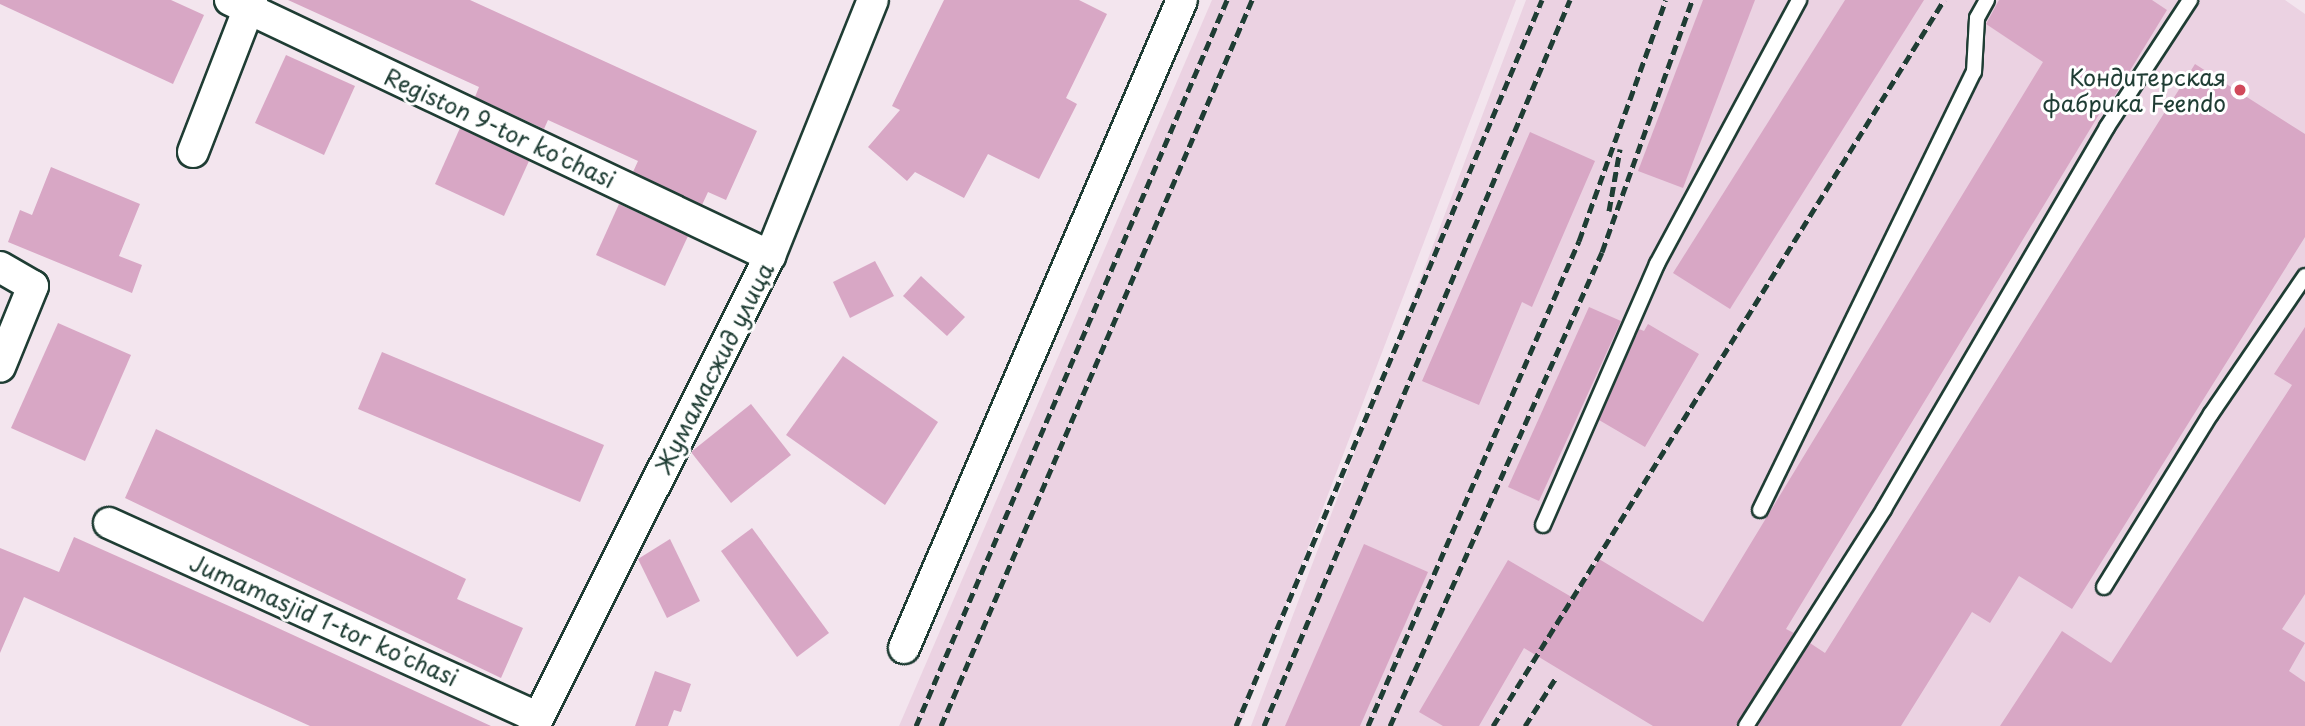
<!DOCTYPE html>
<meta charset="utf-8">
<style>
body{margin:0}
#map{position:relative;width:2305px;height:726px;overflow:hidden;background:#f3e5ee;font-family:"Playpen Sans",sans-serif}
div>[style]{position:absolute}
.built>*{inset:0;background:#ebd2e2}
.building>*{inset:0;background:#d8a7c5}
.roads{filter:drop-shadow(2px 0 #1f3d34) drop-shadow(-2px 0 #1f3d34) drop-shadow(0 2px #1f3d34) drop-shadow(0 -2px #1f3d34)}
.lane>*{height:14px;margin:-7px;padding:0 7px;transform-origin:7px;border-radius:7px;background:#fff}
.street>*{height:30px;margin:-15px;padding:0 15px;transform-origin:15px;border-radius:15px;background:#fff}
.rail>*{height:5px;margin-top:-2.5px;transform-origin:0;background:repeating-linear-gradient(90deg,#1f3d34 0 10px,transparent 0 15px)}
.dots>*{width:19px;height:19px;translate:-50% -50%;box-sizing:border-box;border:4px solid #fff;border-radius:50%}
span{translate:-50% -50%;white-space:nowrap;text-align:center;line-height:1.15;-webkit-text-stroke:6px #fff;paint-order:stroke}
.poi-label{font-size:23px;color:#1f3d34}
.right{translate:-100% -50%;text-align:right}
.street-label{font-size:23px;color:#1f3d34}
</style>
<div id="map">
<div class="built">
<i style="clip-path:polygon(1212px 0,1516px 0,1240px 726px,899px 726px)"></i>
<i style="clip-path:polygon(1526px 0,2285px 0,2305px 14px,2305px 726px,1251px 726px)"></i>
</div>
<div class="building">
<i style="clip-path:polygon(0 0,171px 0,204px 15px,173px 84px,0 4px)"></i>
<i style="clip-path:polygon(288px 0,470px 0,757px 131px,726px 200px,708px 192px,702px 205px,633px 172px,638px 161px,548px 120px,544px 129px,475px 97px,479px 87px)"></i>
<i style="clip-path:polygon(944px 0,1079px 0,1107px 14px,1066px 98px,1077px 104px,1039px 179px,988px 154px,964px 198px,915px 172px,907px 181px,868px 147px,900px 110px,892px 106px)"></i>
<i style="clip-path:polygon(1703px 0,1755px 0,1683px 188px,1638px 171px)"></i>
<i style="clip-path:polygon(1845px 0,1924px 0,1730px 309px,1673px 273px)"></i>
<i style="clip-path:polygon(1999px 0,2152px 0,2167px 10px,2109px 105px,2106px 103px,1786px 629px,1794px 633px,1736px 726px,1653px 726px,1524px 648px,1479px 726px,1443px 726px,1419px 712px,1508px 560px,1575px 599px,1599px 559px,1703px 622px,2043px 62px,1986px 24px)"></i>
<i style="clip-path:polygon(286px 55px,355px 86px,324px 155px,255px 123px)"></i>
<i style="clip-path:polygon(2195px 64px,2305px 134px,2305px 237px,2072px 609px,2019px 576px,1990px 623px,1972px 612px,1901px 726px,1757px 726px,1810px 643px,1825px 653px)"></i>
<i style="clip-path:polygon(460px 128px,529px 161px,504px 216px,435px 184px)"></i>
<i style="clip-path:polygon(1530px 132px,1595px 161px,1532px 307px,1522px 302px,1479px 405px,1422px 381px)"></i>
<i style="clip-path:polygon(51px 167px,140px 204px,119px 256px,142px 265px,132px 293px,8px 242px,20px 210px,32px 215px)"></i>
<i style="clip-path:polygon(619px 204px,688px 236px,665px 286px,596px 255px)"></i>
<i style="clip-path:polygon(875px 261px,894px 296px,850px 318px,833px 282px)"></i>
<i style="clip-path:polygon(921px 276px,965px 317px,947px 336px,903px 296px)"></i>
<i style="clip-path:polygon(1589px 307px,1621px 321px,1539px 501px,1508px 487px)"></i>
<i style="clip-path:polygon(58px 323px,131px 355px,85px 461px,11px 428px)"></i>
<i style="clip-path:polygon(1648px 324px,1699px 354px,1645px 447px,1599px 420px,1639px 329px,1644px 331px)"></i>
<i style="clip-path:polygon(2305px 327px,2305px 594px,2282px 629px,2305px 643px,2289px 671px,2305px 682px,2305px 726px,2000px 726px,2062px 631px,2111px 663px,2292px 385px,2274px 374px)"></i>
<i style="clip-path:polygon(382px 352px,604px 445px,580px 502px,358px 409px)"></i>
<i style="clip-path:polygon(843px 356px,938px 422px,885px 505px,786px 435px)"></i>
<i style="clip-path:polygon(751px 404px,791px 455px,731px 503px,691px 452px)"></i>
<i style="clip-path:polygon(156px 429px,466px 579px,457px 599px,523px 628px,501px 678px,125px 498px)"></i>
<i style="clip-path:polygon(752px 528px,829px 633px,797px 657px,721px 551px)"></i>
<i style="clip-path:polygon(74px 537px,267px 623px,491px 726px,310px 726px,24px 597px,0 653px,0 548px,59px 572px)"></i>
<i style="clip-path:polygon(670px 539px,700px 601px,667px 618px,638px 559px)"></i>
<i style="clip-path:polygon(1364px 544px,1428px 572px,1360px 726px,1285px 726px)"></i>
<i style="clip-path:polygon(655px 671px,691px 684px,681px 712px,674px 710px,668px 726px,635px 726px)"></i>
</div>
<div class="roads">
<div class="lane">
<i style="left:1760px;top:510px;width:487px;rotate:-64deg"></i>
<i style="left:1974px;top:72px;width:54px;rotate:-86.8deg"></i>
<i style="left:1977px;top:18px;width:21px;rotate:-61deg"></i>
<i style="left:1543px;top:525px;width:285px;rotate:-66.4deg"></i>
<i style="left:1657px;top:264px;width:300px;rotate:-61.7deg"></i>
<i style="left:2104px;top:587px;width:203px;rotate:-58.3deg"></i>
<i style="left:2211px;top:414px;width:167px;rotate:-55.7deg"></i>
<i style="left:1746px;top:726px;width:257px;rotate:-57.5deg"></i>
<i style="left:1884px;top:509px;width:442px;rotate:-59.7deg"></i>
<i style="left:2107px;top:127px;width:152px;rotate:-56.8deg"></i>
</div>
<div class="street">
<i style="left:230px;top:0;width:598px;rotate:25.36deg"></i>
<i style="left:193px;top:152px;width:163px;rotate:-68.8deg"></i>
<i style="left:0;top:267px;width:38px;rotate:30deg"></i>
<i style="left:33px;top:286px;width:87px;rotate:112.2deg"></i>
<i style="left:109px;top:523px;width:471px;rotate:24.4deg"></i>
<i style="left:904px;top:648px;width:705px;rotate:-66.78deg"></i>
<i style="left:534px;top:726px;width:526px;rotate:-63.34deg"></i>
<i style="left:770px;top:256px;width:276px;rotate:-68.1deg"></i>
</div>
</div>
<div class="rail">
<i style="left:1609px;top:211px;width:63px;rotate:-79.9deg"></i>
<i style="left:916px;top:726px;width:790px;rotate:-66.81deg"></i>
<i style="left:941px;top:726px;width:790px;rotate:-66.81deg"></i>
<i style="left:1236px;top:726px;width:788px;rotate:-67.15deg"></i>
<i style="left:1264px;top:726px;width:788px;rotate:-67.15deg"></i>
<i style="left:1368px;top:726px;width:529px;rotate:-66.49deg"></i>
<i style="left:1579px;top:241px;width:256px;rotate:-70.2deg"></i>
<i style="left:1390px;top:726px;width:519px;rotate:-65.9deg"></i>
<i style="left:1602px;top:252px;width:268px;rotate:-70.3deg"></i>
<i style="left:1493px;top:726px;width:855px;rotate:-58.15deg"></i>
<i style="left:1525px;top:726px;width:56px;rotate:-57.4deg"></i>
</div>
<div class="dots">
<i style="left:2240px;top:90px;background:#d1495b"></i>
</div>
<div class="poi-label">
<span class="right" style="left:2226px;top:90px">Кондитерская<br>фабрика Feendo</span>
</div>
<div class="street-label">
<span style="left:500px;top:128px;rotate:25deg">Registon 9-tor ko'chasi</span>
<span style="left:714px;top:368px;rotate:-63deg">Жумамасжид улица</span>
<span style="left:324px;top:620px;rotate:24deg">Jumamasjid 1-tor ko'chasi</span>
</div>
</div>
